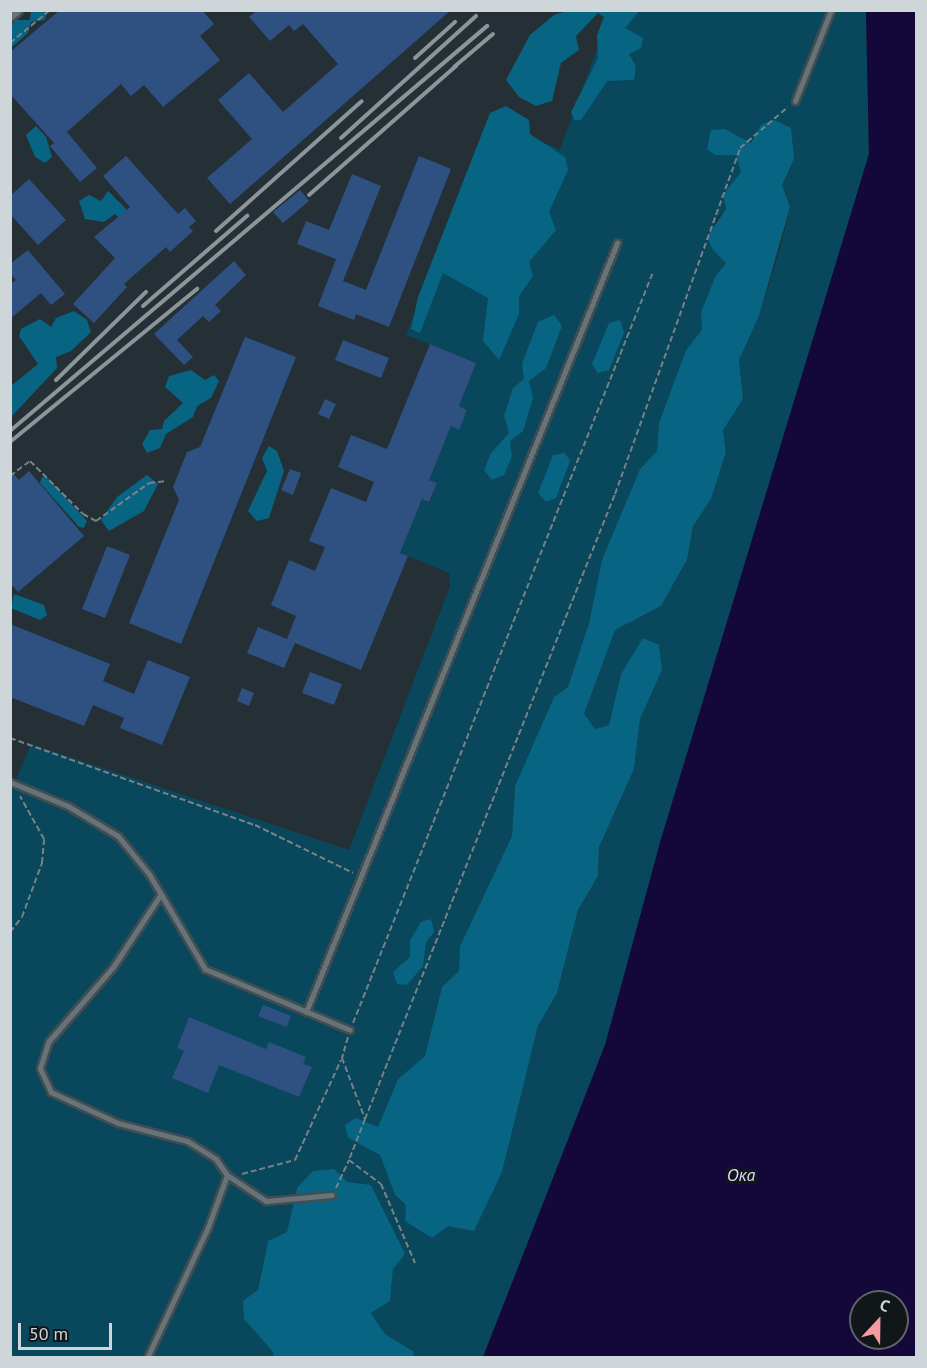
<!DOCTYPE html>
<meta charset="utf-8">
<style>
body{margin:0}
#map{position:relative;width:927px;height:1368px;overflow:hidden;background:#243035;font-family:"PT Sans",sans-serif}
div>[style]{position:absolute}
.green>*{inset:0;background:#08475c}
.forest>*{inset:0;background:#076583}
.water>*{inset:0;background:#140739}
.building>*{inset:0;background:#2e5181}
.path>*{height:2px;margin-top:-1px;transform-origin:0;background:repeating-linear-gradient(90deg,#788186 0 6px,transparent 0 9px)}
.roads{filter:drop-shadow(2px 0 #434d51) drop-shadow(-2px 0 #434d51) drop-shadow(0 2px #434d51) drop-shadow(0 -2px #434d51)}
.lane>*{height:5px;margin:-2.5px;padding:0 2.5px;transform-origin:2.5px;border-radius:2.5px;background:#66747a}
.street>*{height:10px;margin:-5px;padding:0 5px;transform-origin:5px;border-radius:5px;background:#66747a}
.rail>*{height:4px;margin:-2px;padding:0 2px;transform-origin:2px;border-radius:2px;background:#8c9599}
span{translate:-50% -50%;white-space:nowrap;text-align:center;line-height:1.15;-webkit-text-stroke:6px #111719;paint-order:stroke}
.water-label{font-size:18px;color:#dcdbfe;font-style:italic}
.frame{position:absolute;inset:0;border:12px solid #cfd6da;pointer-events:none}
.north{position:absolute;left:849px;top:1290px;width:60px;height:60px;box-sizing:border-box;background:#111719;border:2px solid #5d6366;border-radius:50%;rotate:22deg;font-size:16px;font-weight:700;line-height:24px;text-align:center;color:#cfd6da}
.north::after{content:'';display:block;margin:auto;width:21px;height:27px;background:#f49b9f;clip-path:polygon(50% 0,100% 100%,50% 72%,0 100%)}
.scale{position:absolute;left:18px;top:1323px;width:94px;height:27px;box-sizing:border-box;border:3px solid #cfd6da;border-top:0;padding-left:8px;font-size:18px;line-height:21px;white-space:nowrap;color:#cfd6da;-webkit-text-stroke:4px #111719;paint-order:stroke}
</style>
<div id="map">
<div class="green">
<i style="clip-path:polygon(evenodd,611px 11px,866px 11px,869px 154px,605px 1045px,483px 1357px,413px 1357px,413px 1352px,385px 1334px,371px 1313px,390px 1301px,393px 1269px,297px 1188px,287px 1232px,268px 1241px,258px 1290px,244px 1319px,274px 1353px,272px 1357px,11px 1358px,10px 794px,31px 744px,349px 850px,450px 586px,449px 573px,400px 553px,422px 499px,430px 502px,437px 483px,429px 480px,451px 426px,459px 429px,467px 410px,459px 406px,476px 363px,406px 335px,489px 123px,560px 149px,611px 11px,761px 125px,794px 159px,782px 185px,790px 207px,781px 245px,759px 316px,739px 360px,743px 399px,723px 430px,726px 452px,711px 499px,693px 526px,687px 561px,661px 606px,615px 630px,584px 714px,595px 729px,609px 725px,621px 674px,662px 670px,640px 719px,634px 769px,599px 847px,598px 876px,578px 910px,557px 993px,538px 1026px,502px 1172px,406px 1205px,395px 1195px,380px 1155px,348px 1138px,356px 1118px,378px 1128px,398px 1079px,425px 1056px,442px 987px,459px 971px,460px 946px,512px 836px,515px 786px,554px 697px,568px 687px,589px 623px,603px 560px,640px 469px,657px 452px,659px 423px,686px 350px,703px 330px,701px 312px,716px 275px,726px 262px,713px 250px,716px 219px,726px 209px,723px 195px,741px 172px,736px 155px,715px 155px,725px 129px,751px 143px,761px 125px)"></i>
</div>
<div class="forest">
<i style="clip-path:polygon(571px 10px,639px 11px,625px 28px,643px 38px,641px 48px,629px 54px,636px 66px,634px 80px,607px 81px,581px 120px,574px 120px,571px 112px,598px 58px,597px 35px,604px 17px,598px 13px,576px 36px,579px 50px,561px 63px,552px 101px,536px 106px,519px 97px,506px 80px,530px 35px,554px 15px)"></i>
<i style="clip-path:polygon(31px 11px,47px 11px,45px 20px,31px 22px,28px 33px,11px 48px,11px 25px,16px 20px,30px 20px)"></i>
<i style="clip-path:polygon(506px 106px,529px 120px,530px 134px,565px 157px,568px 170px,549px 212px,556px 230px,529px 262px,533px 276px,519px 296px,519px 314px,499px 360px,483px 341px,488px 298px,443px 273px,420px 333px,411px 329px,418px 297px,490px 113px)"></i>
<i style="clip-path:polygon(774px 120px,791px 128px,794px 159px,782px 185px,790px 207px,759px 316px,739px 360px,743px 399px,723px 430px,726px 452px,711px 499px,693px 526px,687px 560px,661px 606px,615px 630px,584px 714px,595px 729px,609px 725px,621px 674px,643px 638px,659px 645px,662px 670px,640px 719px,634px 769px,599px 847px,598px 876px,578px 910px,557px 993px,538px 1026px,502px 1172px,474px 1231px,448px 1226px,432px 1238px,405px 1221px,406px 1205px,395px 1195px,380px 1155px,348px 1138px,345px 1125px,356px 1118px,378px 1127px,398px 1079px,425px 1056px,442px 987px,459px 971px,460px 946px,512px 836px,515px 786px,554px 697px,568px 687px,589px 623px,602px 560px,640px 469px,657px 451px,659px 423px,686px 350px,702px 330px,701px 312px,716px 275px,726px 263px,713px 250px,707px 237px,726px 209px,723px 195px,741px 172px,736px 155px,715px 155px,707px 149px,711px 130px,725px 129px,751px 143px,761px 125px)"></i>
<i style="clip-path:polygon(36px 126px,46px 137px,52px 157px,45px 163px,35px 157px,26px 135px)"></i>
<i style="clip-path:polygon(108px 191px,145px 228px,136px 235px,115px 214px,104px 222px,85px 219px,79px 201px,89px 195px,101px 201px)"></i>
<i style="clip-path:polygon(74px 311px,87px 320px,91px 332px,71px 351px,56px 357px,57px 368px,11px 417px,11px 386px,38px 364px,19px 336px,21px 329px,40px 319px,51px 327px,56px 318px)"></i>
<i style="clip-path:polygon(554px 315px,562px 326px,546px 368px,529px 381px,533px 398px,523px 431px,510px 441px,512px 456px,504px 475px,492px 480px,484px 470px,491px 453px,509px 433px,504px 416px,513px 388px,524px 379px,522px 364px,538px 322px)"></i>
<i style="clip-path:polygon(620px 320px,624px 333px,609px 370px,598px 373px,592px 364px,609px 323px)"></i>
<i style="clip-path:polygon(191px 370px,205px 380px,214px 375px,219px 381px,211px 398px,197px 406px,193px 417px,166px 434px,160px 448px,147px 453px,142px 444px,150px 430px,162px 429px,164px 421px,183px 403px,165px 387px,169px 376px)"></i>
<i style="clip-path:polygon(269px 446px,277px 451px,284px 471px,269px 518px,257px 521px,248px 511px,267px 471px,262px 458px)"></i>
<i style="clip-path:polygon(565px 453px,570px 461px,556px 498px,546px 502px,538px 493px,553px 455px)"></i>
<i style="clip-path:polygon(147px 475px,158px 484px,144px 511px,109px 531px,101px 520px,117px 497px)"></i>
<i style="clip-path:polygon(42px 477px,48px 478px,87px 521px,84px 528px,79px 527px,40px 483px)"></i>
<i style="clip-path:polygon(14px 594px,44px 605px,47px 615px,40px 620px,11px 608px)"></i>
<i style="clip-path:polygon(431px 919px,434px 932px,426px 942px,423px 966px,407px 985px,397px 984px,393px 972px,410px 957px,410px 940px,421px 922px)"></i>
<i style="clip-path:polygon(334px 1169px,347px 1182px,371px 1185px,405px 1254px,393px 1269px,390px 1301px,371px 1313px,385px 1334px,414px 1352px,413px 1357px,272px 1357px,274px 1353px,244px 1319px,243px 1301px,258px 1290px,268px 1241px,287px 1232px,297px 1188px,313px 1171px)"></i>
</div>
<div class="water">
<i style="clip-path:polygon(evenodd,866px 11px,916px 11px,916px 1357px,483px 1357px,605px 1045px,661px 839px,869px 154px,866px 11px,861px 1302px,897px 1302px,897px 1338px,861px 1338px,861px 1302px)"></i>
</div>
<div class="building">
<i style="clip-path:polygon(60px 10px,202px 10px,214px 24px,200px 36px,220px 60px,163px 107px,144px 85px,131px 96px,121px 84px,67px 132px,97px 168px,80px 182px,50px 146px,54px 143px,10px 94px,10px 52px)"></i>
<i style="clip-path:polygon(257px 10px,451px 10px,230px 204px,207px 178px,252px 139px,218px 100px,249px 73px,283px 112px,338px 64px,303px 24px,294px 31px,289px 25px,270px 41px,249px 17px)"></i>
<i style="clip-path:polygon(126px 156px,178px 214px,185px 208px,196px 221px,189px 227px,193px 231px,170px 252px,166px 247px,124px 284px,127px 287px,94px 323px,73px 304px,115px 258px,94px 237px,130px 207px,103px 176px)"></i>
<i style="clip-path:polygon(419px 156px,451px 169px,389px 327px,356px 314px,354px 320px,318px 306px,336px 259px,297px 244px,306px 221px,329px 230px,352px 174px,381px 186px,343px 281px,366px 290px)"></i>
<i style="clip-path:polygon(29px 179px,66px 220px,38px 245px,10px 214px,10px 196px)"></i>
<i style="clip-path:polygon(300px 190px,309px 201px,283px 223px,273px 212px)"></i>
<i style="clip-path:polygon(28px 250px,65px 294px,51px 305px,41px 293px,10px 319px,10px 284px,16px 280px,10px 274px,10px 264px)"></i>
<i style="clip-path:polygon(234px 261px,246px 275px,215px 305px,221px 311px,209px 322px,203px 316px,177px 340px,193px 357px,184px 365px,154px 334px)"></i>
<i style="clip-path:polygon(245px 337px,296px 357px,181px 644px,129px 623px,179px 500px,173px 487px,187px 452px,200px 447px)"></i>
<i style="clip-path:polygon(343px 340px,389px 358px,381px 378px,335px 360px)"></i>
<i style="clip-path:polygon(430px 344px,476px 363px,459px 406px,467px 410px,459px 430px,451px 426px,429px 480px,437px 483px,429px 502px,422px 499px,400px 553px,408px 556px,361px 670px,295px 643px,284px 668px,247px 653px,258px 627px,287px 639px,296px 616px,271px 605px,289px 560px,315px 571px,325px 547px,309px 541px,331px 488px,366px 502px,374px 482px,338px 467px,351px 435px,387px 449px)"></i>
<i style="clip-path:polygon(325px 399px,336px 404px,329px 419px,318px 414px)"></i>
<i style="clip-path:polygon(290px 469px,301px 473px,293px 495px,281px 490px)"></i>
<i style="clip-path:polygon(10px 470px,19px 480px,29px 471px,84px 536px,18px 592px,10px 583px)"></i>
<i style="clip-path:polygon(107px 546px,130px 555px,105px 618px,82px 609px)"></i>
<i style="clip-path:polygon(10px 624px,110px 664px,103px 681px,134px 694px,148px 660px,190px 677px,162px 745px,120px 728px,124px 718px,93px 705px,84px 726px,10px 697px)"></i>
<i style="clip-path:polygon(310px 672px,342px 684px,334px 705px,302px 693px)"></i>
<i style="clip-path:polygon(242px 688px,254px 693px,249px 706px,237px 701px)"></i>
<i style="clip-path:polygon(263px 1005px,291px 1016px,287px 1027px,258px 1016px)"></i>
<i style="clip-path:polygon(189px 1017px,266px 1049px,269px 1042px,306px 1057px,303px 1064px,312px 1067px,299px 1097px,219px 1065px,208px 1093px,172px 1078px,184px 1051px,177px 1048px)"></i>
</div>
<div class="path">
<i style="left:10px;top:43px;width:52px;rotate:-39.5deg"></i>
<i style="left:10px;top:476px;width:25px;rotate:-37deg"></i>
<i style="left:30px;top:461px;width:75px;rotate:45deg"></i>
<i style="left:83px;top:514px;width:15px;rotate:28deg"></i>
<i style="left:96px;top:521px;width:65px;rotate:-35.6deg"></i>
<i style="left:149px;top:483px;width:18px;rotate:-6deg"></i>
<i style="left:10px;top:738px;width:260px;rotate:19.6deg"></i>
<i style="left:255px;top:825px;width:109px;rotate:26.1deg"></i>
<i style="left:10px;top:932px;width:19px;rotate:-51deg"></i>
<i style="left:22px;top:917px;width:58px;rotate:-69.7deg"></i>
<i style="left:42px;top:863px;width:24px;rotate:-85deg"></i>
<i style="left:44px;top:839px;width:49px;rotate:-119.2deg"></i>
<i style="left:353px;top:1023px;width:809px;rotate:-68.22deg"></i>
<i style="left:348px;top:1037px;width:22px;rotate:106deg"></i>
<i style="left:342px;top:1058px;width:65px;rotate:69.3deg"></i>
<i style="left:365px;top:1119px;width:44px;rotate:111.3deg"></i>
<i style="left:349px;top:1160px;width:40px;rotate:37deg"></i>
<i style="left:381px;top:1184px;width:86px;rotate:66.7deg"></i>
<i style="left:365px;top:1119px;width:673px;rotate:-68.2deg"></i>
<i style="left:615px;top:494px;width:368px;rotate:-70.1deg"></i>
<i style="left:740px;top:148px;width:63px;rotate:-40.5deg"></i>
<i style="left:242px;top:1174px;width:55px;rotate:-14.8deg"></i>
<i style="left:295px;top:1160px;width:110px;rotate:-65.3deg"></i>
<i style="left:336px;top:1188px;width:31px;rotate:-65deg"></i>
</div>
<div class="roads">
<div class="lane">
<i style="left:795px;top:101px;width:98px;rotate:-68.4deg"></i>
<i style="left:10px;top:782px;width:63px;rotate:22.5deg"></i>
<i style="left:68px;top:806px;width:58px;rotate:31deg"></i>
<i style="left:118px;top:836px;width:49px;rotate:50.8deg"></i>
<i style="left:149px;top:874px;width:110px;rotate:59.5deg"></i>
<i style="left:205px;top:969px;width:157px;rotate:22.8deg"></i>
<i style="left:306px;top:1012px;width:830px;rotate:-67.98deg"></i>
<i style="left:227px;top:1175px;width:47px;rotate:33.7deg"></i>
<i style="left:266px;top:1201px;width:66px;rotate:-5.2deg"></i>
<i style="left:147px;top:1358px;width:145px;rotate:-65deg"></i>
<i style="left:208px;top:1227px;width:55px;rotate:-69.9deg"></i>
<i style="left:227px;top:1175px;width:19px;rotate:-125deg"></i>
<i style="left:216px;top:1159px;width:34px;rotate:-148deg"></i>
<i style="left:187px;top:1141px;width:71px;rotate:-165.4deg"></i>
<i style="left:118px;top:1123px;width:74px;rotate:-155.2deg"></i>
<i style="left:51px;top:1092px;width:26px;rotate:-115deg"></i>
<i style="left:40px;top:1068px;width:28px;rotate:-72deg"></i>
<i style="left:49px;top:1041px;width:98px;rotate:-49.1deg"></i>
<i style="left:113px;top:967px;width:87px;rotate:-56.7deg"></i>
</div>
<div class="street">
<i style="left:10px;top:16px;width:9px;rotate:-41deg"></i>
</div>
</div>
<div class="rail">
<i style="left:415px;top:58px;width:54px;rotate:-42deg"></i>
<i style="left:454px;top:67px;width:51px;rotate:-40.2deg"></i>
<i style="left:341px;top:138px;width:182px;rotate:-42.1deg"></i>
<i style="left:309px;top:195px;width:196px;rotate:-41.3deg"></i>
<i style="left:216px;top:231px;width:195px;rotate:-41.7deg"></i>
<i style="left:143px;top:306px;width:138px;rotate:-40.9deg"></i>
<i style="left:56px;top:380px;width:126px;rotate:-44.4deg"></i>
<i style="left:10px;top:431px;width:626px;rotate:-40.33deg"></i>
<i style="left:10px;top:442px;width:242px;rotate:-39.3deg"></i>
</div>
<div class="water-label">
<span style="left:741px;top:1175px">Ока</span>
</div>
<div class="frame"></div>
<div class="north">С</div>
<div class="scale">50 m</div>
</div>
